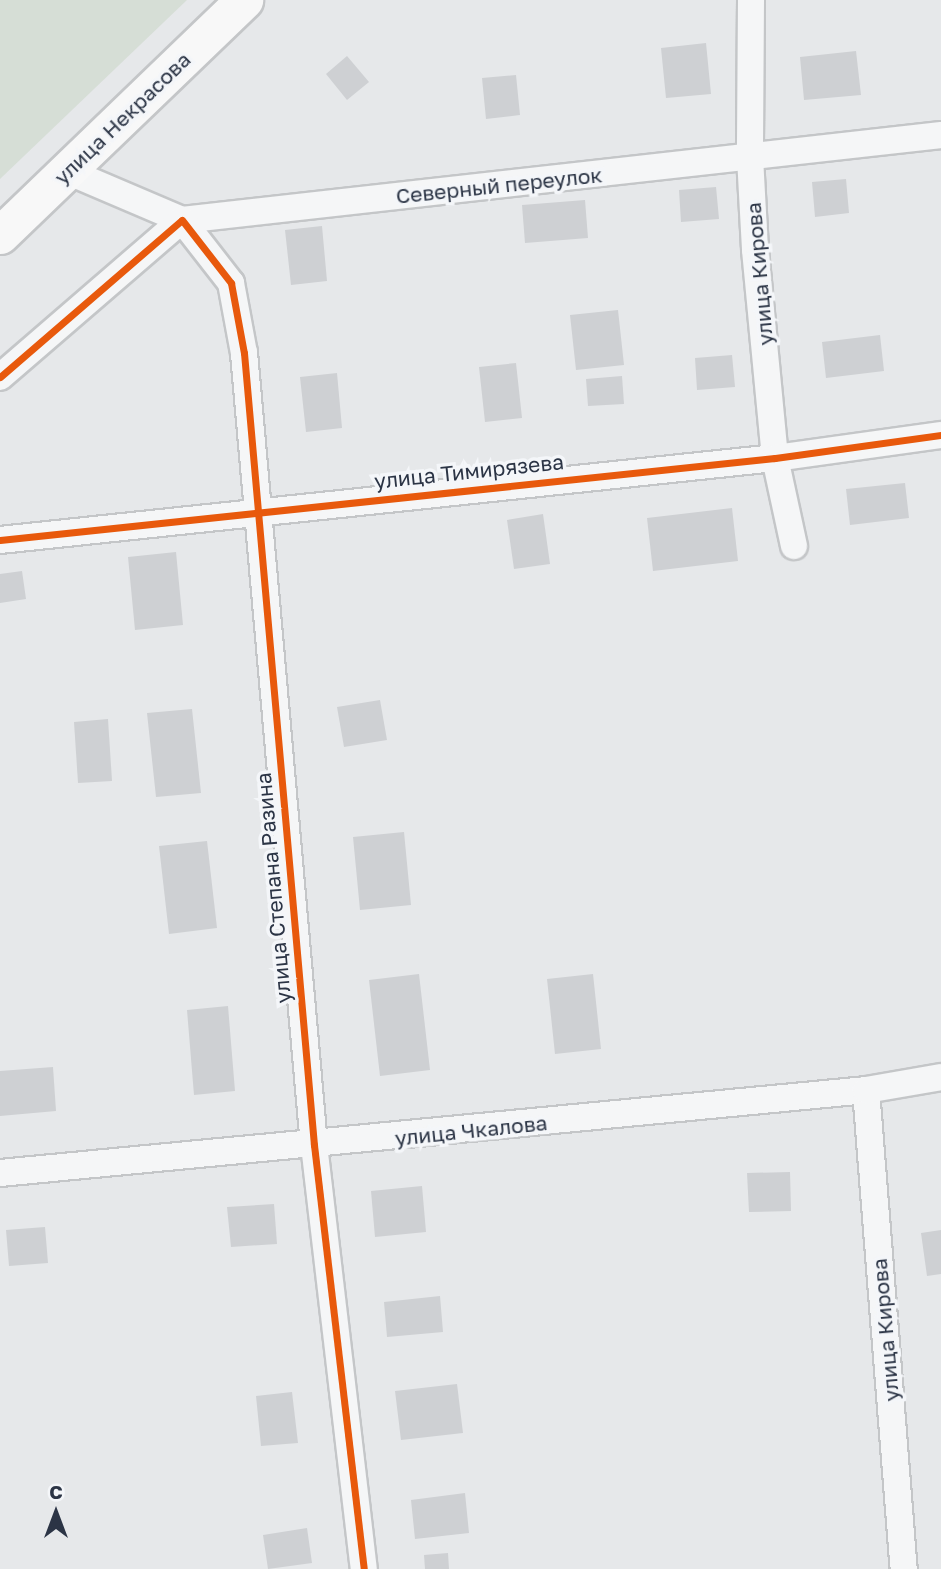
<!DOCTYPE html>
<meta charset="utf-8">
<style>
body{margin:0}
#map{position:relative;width:941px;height:1569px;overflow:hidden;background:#e6e8ea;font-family:"Golos Text",sans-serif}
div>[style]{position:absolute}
.green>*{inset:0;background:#d6ded6}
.building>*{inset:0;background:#ced0d3}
.roads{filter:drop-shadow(2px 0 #c4c6c8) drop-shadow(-2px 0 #c4c6c8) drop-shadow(0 2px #c4c6c8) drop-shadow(0 -2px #c4c6c8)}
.street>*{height:26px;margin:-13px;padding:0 13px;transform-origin:13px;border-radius:13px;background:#f5f6f7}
.secondary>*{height:37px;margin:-18.5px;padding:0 18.5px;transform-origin:18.5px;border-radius:18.5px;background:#f8f8f8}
.cycleway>*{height:7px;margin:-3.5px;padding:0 3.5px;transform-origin:3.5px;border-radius:3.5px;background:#e8590c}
span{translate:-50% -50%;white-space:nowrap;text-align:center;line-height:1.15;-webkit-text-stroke:7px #f4f6f9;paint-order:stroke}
.street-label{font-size:21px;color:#2b3445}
.north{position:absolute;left:21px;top:1478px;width:70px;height:70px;-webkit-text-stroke:5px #f4f6f9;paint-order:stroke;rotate:0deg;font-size:19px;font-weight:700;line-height:28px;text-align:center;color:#2b3445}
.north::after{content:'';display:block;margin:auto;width:24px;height:32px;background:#2b3445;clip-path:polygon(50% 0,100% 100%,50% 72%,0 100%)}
</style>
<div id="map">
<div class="green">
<i style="clip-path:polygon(0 0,187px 0,0 179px)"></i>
</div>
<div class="building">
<i style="clip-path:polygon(706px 43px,711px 94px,666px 98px,661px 48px)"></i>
<i style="clip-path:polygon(856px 51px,861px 95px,804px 100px,800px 57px)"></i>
<i style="clip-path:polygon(347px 56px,369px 82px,347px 100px,326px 74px)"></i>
<i style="clip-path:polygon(516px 75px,520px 115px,486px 119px,482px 78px)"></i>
<i style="clip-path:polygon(846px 179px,849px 213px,815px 217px,812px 182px)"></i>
<i style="clip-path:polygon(716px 187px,719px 219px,681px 222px,679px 190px)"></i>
<i style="clip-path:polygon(585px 200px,588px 238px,525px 243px,522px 205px)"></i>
<i style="clip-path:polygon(322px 226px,327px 281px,291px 285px,285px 230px)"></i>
<i style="clip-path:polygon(618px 310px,624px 365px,576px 370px,570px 315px)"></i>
<i style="clip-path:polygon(880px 335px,884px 371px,826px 378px,822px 342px)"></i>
<i style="clip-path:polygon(732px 355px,735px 387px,697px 390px,695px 358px)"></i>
<i style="clip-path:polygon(516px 363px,522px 418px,485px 422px,479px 367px)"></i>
<i style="clip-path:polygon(337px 373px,342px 428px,306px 432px,300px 377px)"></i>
<i style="clip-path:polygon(622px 376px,624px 404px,588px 406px,586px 379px)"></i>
<i style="clip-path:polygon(905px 483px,909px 518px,850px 525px,846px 489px)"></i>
<i style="clip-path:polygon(732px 508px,738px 561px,653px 571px,647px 518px)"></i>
<i style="clip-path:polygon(543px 514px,550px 564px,514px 569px,507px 520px)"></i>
<i style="clip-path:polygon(176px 552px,183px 625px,135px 630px,128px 557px)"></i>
<i style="clip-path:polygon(22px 571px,26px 599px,0 603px,0 574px)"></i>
<i style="clip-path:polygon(380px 700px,387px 740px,344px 747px,337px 707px)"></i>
<i style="clip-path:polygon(192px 709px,201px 793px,156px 797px,147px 713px)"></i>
<i style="clip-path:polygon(108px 719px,112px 781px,78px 783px,74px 722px)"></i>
<i style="clip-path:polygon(404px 832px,411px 905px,360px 910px,353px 837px)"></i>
<i style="clip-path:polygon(207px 841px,217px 928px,169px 934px,159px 846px)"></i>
<i style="clip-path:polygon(419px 974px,430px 1070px,380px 1076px,369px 980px)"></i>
<i style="clip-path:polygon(593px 974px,601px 1049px,555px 1054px,547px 979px)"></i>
<i style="clip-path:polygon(228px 1006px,235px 1091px,194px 1095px,187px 1010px)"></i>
<i style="clip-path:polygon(53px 1067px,56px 1111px,0 1116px,0 1071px)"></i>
<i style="clip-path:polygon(790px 1172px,791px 1211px,749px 1212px,747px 1173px)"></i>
<i style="clip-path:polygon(422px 1186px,426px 1232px,375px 1237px,371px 1191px)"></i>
<i style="clip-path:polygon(274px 1204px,277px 1244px,231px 1247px,227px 1207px)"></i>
<i style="clip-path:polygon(45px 1227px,48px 1263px,9px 1266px,6px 1230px)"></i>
<i style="clip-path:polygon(941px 1230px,941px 1274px,927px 1276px,921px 1233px)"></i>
<i style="clip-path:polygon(440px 1296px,443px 1332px,387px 1337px,384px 1302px)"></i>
<i style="clip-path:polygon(457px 1384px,463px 1433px,401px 1440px,395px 1391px)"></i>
<i style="clip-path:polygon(292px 1392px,298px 1443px,261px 1446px,256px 1396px)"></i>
<i style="clip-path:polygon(465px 1493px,469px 1533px,415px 1539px,411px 1500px)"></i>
<i style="clip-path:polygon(307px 1528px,312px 1563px,268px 1569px,263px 1535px)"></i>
<i style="clip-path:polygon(448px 1553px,449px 1569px,425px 1569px,424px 1555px)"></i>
</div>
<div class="roads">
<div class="street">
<i style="left:751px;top:0;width:157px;rotate:90.4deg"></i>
<i style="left:750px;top:157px;width:93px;rotate:86.9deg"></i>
<i style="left:755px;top:250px;width:209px;rotate:84.5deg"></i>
<i style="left:775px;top:458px;width:90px;rotate:77.8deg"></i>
<i style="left:67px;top:171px;width:125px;rotate:23.1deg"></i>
<i style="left:182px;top:220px;width:764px;rotate:-6.39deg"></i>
<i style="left:0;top:377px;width:240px;rotate:-40.8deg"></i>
<i style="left:182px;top:220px;width:80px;rotate:52.1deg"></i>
<i style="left:231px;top:283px;width:71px;rotate:79.5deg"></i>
<i style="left:244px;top:353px;width:795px;rotate:84.95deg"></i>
<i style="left:314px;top:1145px;width:427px;rotate:83.3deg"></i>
<i style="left:0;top:540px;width:779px;rotate:-6.04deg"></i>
<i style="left:775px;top:458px;width:168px;rotate:-7.9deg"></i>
<i style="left:866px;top:1090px;width:481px;rotate:85.5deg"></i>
<i style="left:0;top:1173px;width:870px;rotate:-5.47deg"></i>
<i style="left:866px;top:1090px;width:76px;rotate:-9.8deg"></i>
</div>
<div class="secondary">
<i style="left:0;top:235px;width:339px;rotate:-43.9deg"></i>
</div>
</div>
<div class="cycleway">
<i style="left:0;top:377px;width:240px;rotate:-40.8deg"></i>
<i style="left:182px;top:220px;width:80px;rotate:52.1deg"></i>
<i style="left:231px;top:283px;width:71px;rotate:79.5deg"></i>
<i style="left:244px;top:353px;width:795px;rotate:84.95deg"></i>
<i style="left:314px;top:1145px;width:427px;rotate:83.3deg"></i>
<i style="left:0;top:540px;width:779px;rotate:-6.04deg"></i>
<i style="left:775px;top:458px;width:168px;rotate:-7.9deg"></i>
</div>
<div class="street-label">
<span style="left:122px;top:118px;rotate:-44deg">улица Некрасова</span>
<span style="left:499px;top:185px;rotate:-6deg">Северный переулок</span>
<span style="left:759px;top:274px;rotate:-95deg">улица Кирова</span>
<span style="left:469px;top:471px;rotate:-6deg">улица Тимирязева</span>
<span style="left:273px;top:888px;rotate:-95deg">улица Степана Разина</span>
<span style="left:471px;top:1130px;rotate:-6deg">улица Чкалова</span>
<span style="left:885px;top:1330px;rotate:-95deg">улица Кирова</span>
</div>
<div class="north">С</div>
</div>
